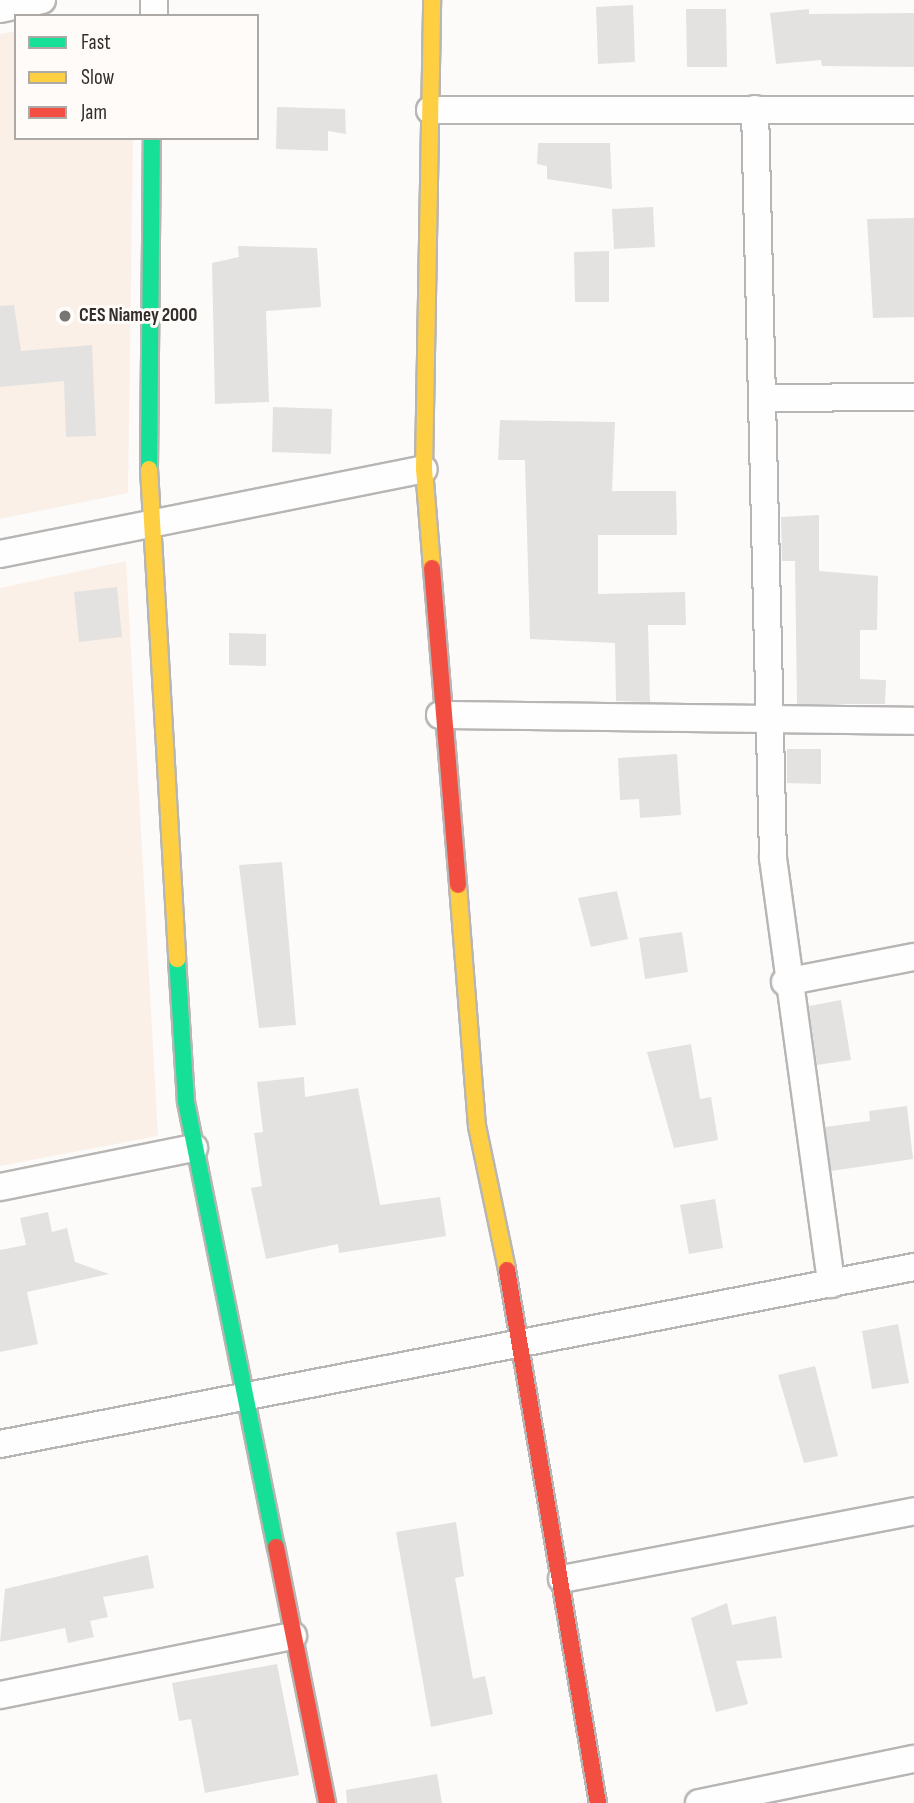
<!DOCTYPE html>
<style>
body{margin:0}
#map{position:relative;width:914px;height:1803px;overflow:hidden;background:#fdfbf9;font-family:"Sofia Sans Condensed",sans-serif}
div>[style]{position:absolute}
.built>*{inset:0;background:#faf0e8}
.building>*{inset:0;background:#e4e2e0}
.roads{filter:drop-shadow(2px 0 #b8b6b4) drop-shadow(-2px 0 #b8b6b4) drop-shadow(0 2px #b8b6b4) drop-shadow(0 -2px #b8b6b4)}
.street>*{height:26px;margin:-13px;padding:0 13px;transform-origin:13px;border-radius:13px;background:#fffefe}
.fast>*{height:16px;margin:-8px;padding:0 8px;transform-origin:8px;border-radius:8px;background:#16e098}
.slow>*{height:16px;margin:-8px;padding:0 8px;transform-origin:8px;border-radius:8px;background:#ffcf43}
.jam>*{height:16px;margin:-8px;padding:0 8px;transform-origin:8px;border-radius:8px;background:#f24e42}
.dots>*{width:19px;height:19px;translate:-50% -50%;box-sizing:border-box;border:4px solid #fefbf8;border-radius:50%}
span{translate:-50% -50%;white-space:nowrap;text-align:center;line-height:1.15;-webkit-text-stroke:6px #fefbf8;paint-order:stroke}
.poi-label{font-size:19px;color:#312e2b;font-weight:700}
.left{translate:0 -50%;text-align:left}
.legend{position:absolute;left:14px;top:14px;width:245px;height:126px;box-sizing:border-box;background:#fefbf8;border:2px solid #aca9a6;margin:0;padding:9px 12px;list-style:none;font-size:21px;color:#312e2b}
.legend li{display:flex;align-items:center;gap:14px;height:35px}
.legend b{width:35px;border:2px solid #aca9a6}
</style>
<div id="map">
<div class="built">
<i style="clip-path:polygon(16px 31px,16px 138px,133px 138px,128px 493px,0 519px,0 34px)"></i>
<i style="clip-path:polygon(126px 561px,158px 1136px,0 1166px,0 588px)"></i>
</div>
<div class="building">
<i style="clip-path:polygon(633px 5px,635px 62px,598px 64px,596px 7px)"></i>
<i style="clip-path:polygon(686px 9px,726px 9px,727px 67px,687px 67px)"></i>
<i style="clip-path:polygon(809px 9px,809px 14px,914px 13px,914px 67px,822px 66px,821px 60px,776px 64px,770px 13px)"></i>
<i style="clip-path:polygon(277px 107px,345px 109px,346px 134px,328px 131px,328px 151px,276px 149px)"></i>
<i style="clip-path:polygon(538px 143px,610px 143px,612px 189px,547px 179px,547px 166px,537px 164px)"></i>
<i style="clip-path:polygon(653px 207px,655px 247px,614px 249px,612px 209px)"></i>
<i style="clip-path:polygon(914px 218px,914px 317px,873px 318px,867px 219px)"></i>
<i style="clip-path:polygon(238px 246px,317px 248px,321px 307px,266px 311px,269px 402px,215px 404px,212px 263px,239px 257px)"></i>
<i style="clip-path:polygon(609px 251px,609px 302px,575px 302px,574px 252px)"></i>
<i style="clip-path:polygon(14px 305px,21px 351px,92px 345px,96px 436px,66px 437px,64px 381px,0 387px,0 306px)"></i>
<i style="clip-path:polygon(273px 407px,332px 409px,331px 454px,272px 452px)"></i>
<i style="clip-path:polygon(500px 420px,615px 422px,612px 491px,676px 491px,677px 535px,598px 535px,598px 594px,685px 592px,686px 625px,648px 625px,650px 702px,616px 701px,615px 643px,530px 639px,525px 460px,498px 460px)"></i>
<i style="clip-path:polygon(819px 515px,819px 571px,878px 576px,877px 630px,860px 630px,860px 679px,886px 680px,885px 704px,797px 704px,795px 561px,782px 561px,781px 517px)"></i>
<i style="clip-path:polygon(117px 587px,122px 637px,79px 642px,74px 592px)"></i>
<i style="clip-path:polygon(229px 633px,266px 634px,266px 666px,229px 665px)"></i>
<i style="clip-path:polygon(787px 749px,821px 749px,821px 784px,787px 783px)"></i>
<i style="clip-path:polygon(677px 754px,681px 815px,640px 818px,639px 799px,620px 800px,618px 758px)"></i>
<i style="clip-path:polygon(282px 862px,296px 1025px,259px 1028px,239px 865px)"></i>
<i style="clip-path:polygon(617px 891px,628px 939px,591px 947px,578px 898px)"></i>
<i style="clip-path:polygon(682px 932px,688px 972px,645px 979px,639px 938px)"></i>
<i style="clip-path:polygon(841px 1000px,851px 1060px,817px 1065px,809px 1006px)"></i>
<i style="clip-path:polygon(691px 1044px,700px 1099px,711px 1097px,718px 1140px,674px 1148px,647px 1052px)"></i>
<i style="clip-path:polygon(304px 1077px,305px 1097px,358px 1088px,380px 1205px,440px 1197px,446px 1236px,339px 1253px,338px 1244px,266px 1259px,251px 1188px,262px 1186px,254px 1133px,263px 1132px,257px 1082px)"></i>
<i style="clip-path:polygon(907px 1106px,913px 1159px,831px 1171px,825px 1127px,870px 1121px,869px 1111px)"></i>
<i style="clip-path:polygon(715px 1199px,723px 1248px,689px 1254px,680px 1205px)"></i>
<i style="clip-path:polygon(48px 1212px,52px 1232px,67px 1228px,75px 1262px,109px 1274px,27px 1292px,38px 1344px,0 1352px,0 1250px,26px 1245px,20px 1218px)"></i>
<i style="clip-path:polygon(898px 1324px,909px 1383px,872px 1389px,862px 1331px)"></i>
<i style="clip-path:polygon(815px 1366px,838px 1456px,804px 1463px,778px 1375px)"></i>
<i style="clip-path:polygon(456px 1522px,464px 1576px,455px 1578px,473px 1679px,485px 1676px,493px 1714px,431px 1727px,396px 1532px)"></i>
<i style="clip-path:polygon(148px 1555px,154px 1588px,103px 1597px,108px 1617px,90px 1621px,94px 1637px,68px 1643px,65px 1628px,0 1642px,5px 1589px)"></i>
<i style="clip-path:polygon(727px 1603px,732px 1625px,776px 1616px,782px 1658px,736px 1661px,748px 1704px,716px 1712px,691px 1618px)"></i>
<i style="clip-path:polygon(277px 1664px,299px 1775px,205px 1793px,191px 1719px,179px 1721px,172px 1683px)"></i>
<i style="clip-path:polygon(437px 1774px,442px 1803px,347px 1803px,346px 1790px)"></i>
</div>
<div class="roads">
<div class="street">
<i style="left:0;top:9px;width:43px;rotate:-12.1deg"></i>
<i style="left:154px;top:16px;width:16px;rotate:-90deg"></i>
<i style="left:755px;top:109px;width:749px;rotate:88.62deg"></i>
<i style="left:773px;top:858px;width:430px;rotate:82.2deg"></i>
<i style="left:430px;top:110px;width:484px"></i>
<i style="left:762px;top:398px;width:152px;rotate:-0.4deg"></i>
<i style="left:0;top:554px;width:432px;rotate:-11.3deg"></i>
<i style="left:440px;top:715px;width:474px;rotate:0.7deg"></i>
<i style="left:785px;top:982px;width:131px;rotate:-11deg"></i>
<i style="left:0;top:1187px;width:198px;rotate:-11.4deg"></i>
<i style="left:0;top:1444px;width:931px;rotate:-10.96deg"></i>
<i style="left:562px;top:1579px;width:359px;rotate:-10.9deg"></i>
<i style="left:0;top:1695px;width:299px;rotate:-11.4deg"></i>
<i style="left:699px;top:1803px;width:219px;rotate:-11.6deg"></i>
</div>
<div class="fast">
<i style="left:149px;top:469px;width:331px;rotate:-89.5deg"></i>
<i style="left:177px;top:959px;width:143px;rotate:86.4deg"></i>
<i style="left:186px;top:1102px;width:454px;rotate:78.6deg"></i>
</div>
<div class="slow">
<i style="left:149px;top:469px;width:491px;rotate:86.7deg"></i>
<i style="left:432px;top:568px;width:99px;rotate:-94.6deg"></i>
<i style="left:424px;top:469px;width:469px;rotate:-89deg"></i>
<i style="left:458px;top:885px;width:242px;rotate:85.5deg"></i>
<i style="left:477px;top:1126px;width:147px;rotate:78.2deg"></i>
</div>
<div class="jam">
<i style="left:432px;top:568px;width:318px;rotate:85.3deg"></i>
<i style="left:507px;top:1270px;width:541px;rotate:80.31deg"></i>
<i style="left:276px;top:1547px;width:261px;rotate:78.7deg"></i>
</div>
</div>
<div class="dots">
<i style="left:65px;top:316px;background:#787673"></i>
</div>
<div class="poi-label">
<span class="left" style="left:79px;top:316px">CES Niamey 2000</span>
</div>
<ul class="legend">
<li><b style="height:9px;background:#16e098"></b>Fast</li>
<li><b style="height:9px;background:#ffcf43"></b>Slow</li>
<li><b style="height:9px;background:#f24e42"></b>Jam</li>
</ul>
</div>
